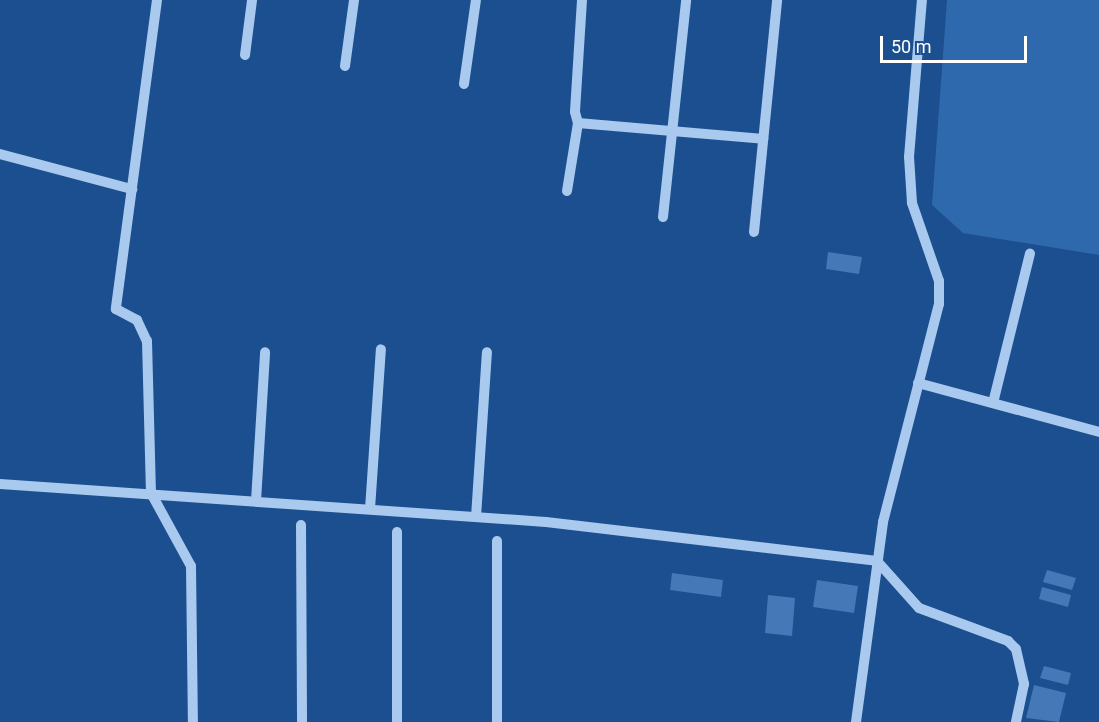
<!DOCTYPE html>
<style>
body{margin:0}
#map{position:relative;width:1099px;height:722px;overflow:hidden;background:#1b4f8f;font-family:Roboto,sans-serif}
div>[style]{position:absolute}
.green>*{inset:0;background:#2e69ad}
.building>*{inset:0;background:#4478b7}
.minor>*{height:10px;margin:-5px;padding:0 5px;transform-origin:5px;border-radius:5px;background:#a9c9ee}
span{translate:-50% -50%;white-space:nowrap;text-align:center;line-height:1.15;-webkit-text-stroke:5px #1b4f8f;paint-order:stroke}
.scale{position:absolute;left:880px;top:36px;width:147px;height:27px;box-sizing:border-box;border:3px solid #fff;border-top:0;padding-left:8px;font-size:18px;line-height:21px;white-space:nowrap;color:#fff;-webkit-text-stroke:4px #1b4f8f;paint-order:stroke}
</style>
<div id="map">
<div class="green">
<i style="clip-path:polygon(947px 0,1099px 0,1099px 255px,963px 233px,932px 205px)"></i>
</div>
<div class="building">
<i style="clip-path:polygon(828px 252px,862px 257px,859px 274px,826px 269px)"></i>
<i style="clip-path:polygon(1047px 570px,1076px 578px,1072px 590px,1043px 582px)"></i>
<i style="clip-path:polygon(672px 573px,723px 580px,721px 597px,670px 590px)"></i>
<i style="clip-path:polygon(817px 580px,858px 586px,854px 613px,813px 607px)"></i>
<i style="clip-path:polygon(1042px 587px,1071px 595px,1068px 607px,1039px 599px)"></i>
<i style="clip-path:polygon(768px 595px,795px 598px,792px 636px,765px 633px)"></i>
<i style="clip-path:polygon(1044px 666px,1071px 673px,1068px 685px,1040px 678px)"></i>
<i style="clip-path:polygon(1034px 685px,1066px 693px,1059px 722px,1026px 718px)"></i>
</div>
<div class="minor">
<i style="left:157px;top:0;width:312px;rotate:97.6deg"></i>
<i style="left:116px;top:309px;width:24px;rotate:28deg"></i>
<i style="left:137px;top:320px;width:23px;rotate:65deg"></i>
<i style="left:147px;top:341px;width:152px;rotate:88.5deg"></i>
<i style="left:151px;top:493px;width:83px;rotate:61.3deg"></i>
<i style="left:191px;top:566px;width:156px;rotate:89.3deg"></i>
<i style="left:582px;top:0;width:112px;rotate:93.6deg"></i>
<i style="left:575px;top:112px;width:11px;rotate:75deg"></i>
<i style="left:578px;top:123px;width:186px;rotate:4.9deg"></i>
<i style="left:245px;top:55px;width:55px;rotate:-82.7deg"></i>
<i style="left:345px;top:66px;width:67px;rotate:-82.2deg"></i>
<i style="left:464px;top:84px;width:85px;rotate:-81.9deg"></i>
<i style="left:0;top:154px;width:137px;rotate:14.9deg"></i>
<i style="left:567px;top:191px;width:69px;rotate:-80.8deg"></i>
<i style="left:663px;top:217px;width:218px;rotate:-83.9deg"></i>
<i style="left:754px;top:232px;width:233px;rotate:-84.3deg"></i>
<i style="left:918px;top:383px;width:188px;rotate:15.1deg"></i>
<i style="left:993px;top:403px;width:154px;rotate:-76.1deg"></i>
<i style="left:0;top:484px;width:547px;rotate:3.98deg"></i>
<i style="left:546px;top:522px;width:333px;rotate:6.7deg"></i>
<i style="left:877px;top:561px;width:63px;rotate:48.2deg"></i>
<i style="left:919px;top:608px;width:95px;rotate:20.3deg"></i>
<i style="left:1008px;top:641px;width:11px;rotate:45deg"></i>
<i style="left:1016px;top:649px;width:36px;rotate:77deg"></i>
<i style="left:1024px;top:684px;width:39px;rotate:102deg"></i>
<i style="left:256px;top:501px;width:149px;rotate:-86.5deg"></i>
<i style="left:370px;top:509px;width:160px;rotate:-86.1deg"></i>
<i style="left:476px;top:517px;width:165px;rotate:-86.2deg"></i>
<i style="left:301px;top:525px;width:197px;rotate:89.7deg"></i>
<i style="left:497px;top:541px;width:181px;rotate:90deg"></i>
<i style="left:397px;top:722px;width:190px;rotate:-90deg"></i>
<i style="left:856px;top:722px;width:202px;rotate:-82.3deg"></i>
<i style="left:883px;top:522px;width:225px;rotate:-75.6deg"></i>
<i style="left:939px;top:304px;width:23px;rotate:-90deg"></i>
<i style="left:939px;top:281px;width:83px;rotate:-109.1deg"></i>
<i style="left:912px;top:203px;width:46px;rotate:-93.7deg"></i>
<i style="left:909px;top:157px;width:158px;rotate:-85.3deg"></i>
</div>
<div class="scale">50 m</div>
</div>
